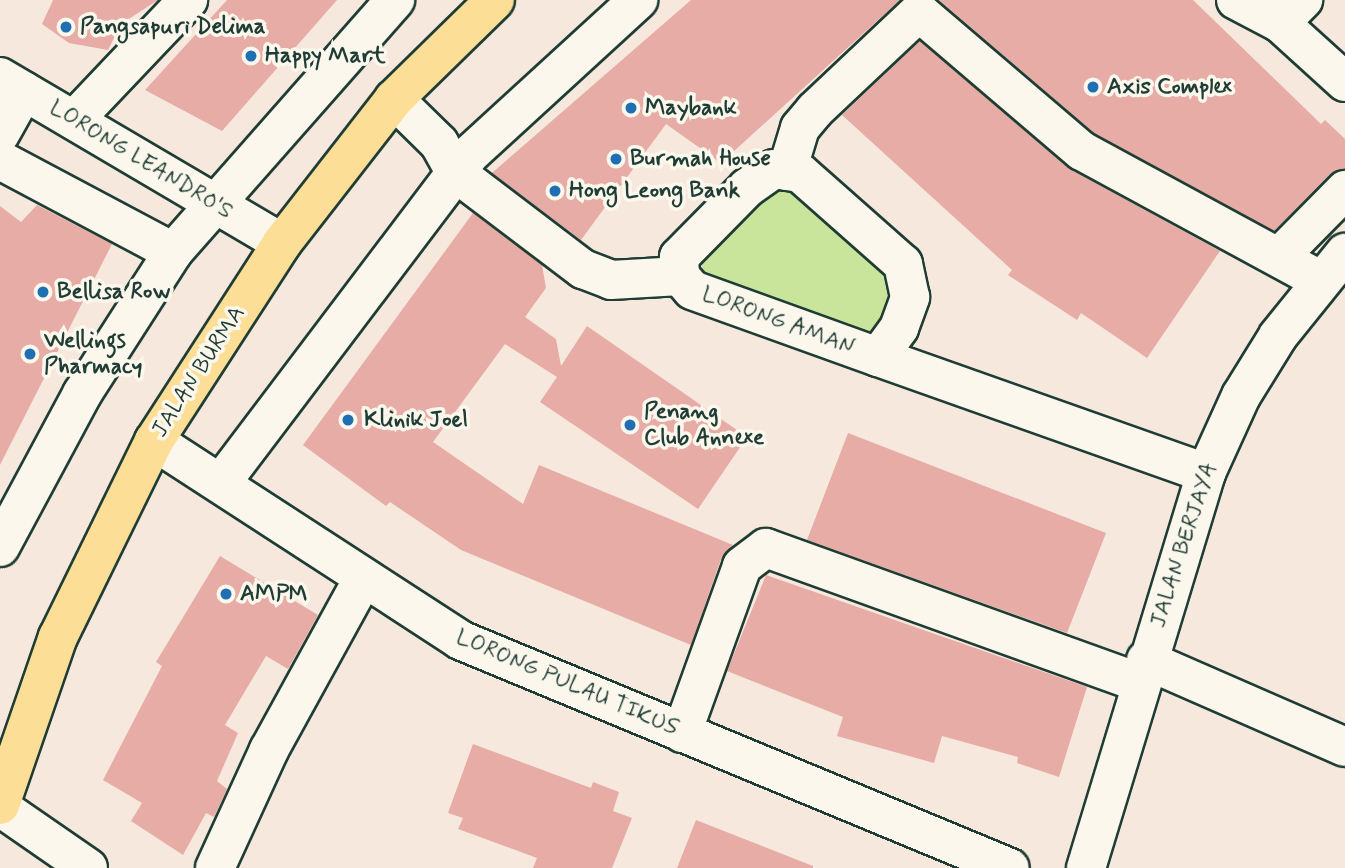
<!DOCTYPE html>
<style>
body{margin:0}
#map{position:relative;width:1345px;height:868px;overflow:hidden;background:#f7e8de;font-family:Mynerve,sans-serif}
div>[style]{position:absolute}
.green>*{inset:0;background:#c9e59c}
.building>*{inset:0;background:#e6aca5}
.roads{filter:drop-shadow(2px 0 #1f3d34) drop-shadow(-2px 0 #1f3d34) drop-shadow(0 2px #1f3d34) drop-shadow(0 -2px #1f3d34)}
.minor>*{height:38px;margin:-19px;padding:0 19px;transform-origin:19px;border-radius:19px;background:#fbf7ec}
.major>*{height:38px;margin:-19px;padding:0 19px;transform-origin:19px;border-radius:19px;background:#fdde96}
.dots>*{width:19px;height:19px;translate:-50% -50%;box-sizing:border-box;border:4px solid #fbf7ec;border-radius:50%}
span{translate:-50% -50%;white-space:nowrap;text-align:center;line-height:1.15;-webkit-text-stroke:7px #fbf7ec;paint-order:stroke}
.poi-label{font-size:23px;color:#1f3d34;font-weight:700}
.left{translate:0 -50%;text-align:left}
.street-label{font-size:23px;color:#1f3d34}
</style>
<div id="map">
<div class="green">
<i style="clip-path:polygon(785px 185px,886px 265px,893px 302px,866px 336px,712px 281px,703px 272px,701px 260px,762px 189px)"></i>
</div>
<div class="building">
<i style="clip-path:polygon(53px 0,158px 0,121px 24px,108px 50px,69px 43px,42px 24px)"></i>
<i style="clip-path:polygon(227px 0,337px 0,222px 131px,145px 90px)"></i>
<i style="clip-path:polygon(691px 0,900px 0,721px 163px,666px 124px,581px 240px,492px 173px)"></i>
<i style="clip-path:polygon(939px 0,1193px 0,1321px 124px,1325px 120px,1345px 139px,1345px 169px,1329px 175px,1274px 231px,1094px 133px)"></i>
<i style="clip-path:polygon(920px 41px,1068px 168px,1220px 251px,1147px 358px,1081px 313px,1077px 320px,1008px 275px,1012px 270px,842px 115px)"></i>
<i style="clip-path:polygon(37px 205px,112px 244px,0 465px,0 206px,21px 222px)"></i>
<i style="clip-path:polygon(473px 213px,542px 265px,546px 288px,525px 317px,556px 339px,561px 366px,587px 326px,747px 437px,698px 509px,540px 402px,557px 377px,505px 344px,433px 442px,523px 504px,539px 465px,733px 545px,721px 559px,691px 645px,461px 550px,390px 502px,386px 506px,303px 445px)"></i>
<i style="clip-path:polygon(848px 433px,1106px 533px,1067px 633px,807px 540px)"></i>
<i style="clip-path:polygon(220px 556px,318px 615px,288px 669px,266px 656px,225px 725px,238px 733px,217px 781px,227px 789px,214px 817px,206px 813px,183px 855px,131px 821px,142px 803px,103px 780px,162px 666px,156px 662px)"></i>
<i style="clip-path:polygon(766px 575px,1087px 687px,1059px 777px,1017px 763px,1018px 757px,942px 736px,934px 763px,837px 736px,843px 717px,727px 671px)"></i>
<i style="clip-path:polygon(473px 744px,591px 788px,593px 782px,619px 792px,613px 811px,632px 818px,612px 868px,533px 868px,537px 858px,458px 829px,463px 818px,448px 813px)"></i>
<i style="clip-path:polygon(696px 820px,813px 866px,813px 868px,677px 868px)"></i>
</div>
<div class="roads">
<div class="minor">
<i style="left:1236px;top:0;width:50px;rotate:27.6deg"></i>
<i style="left:1280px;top:23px;width:88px;rotate:42.2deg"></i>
<i style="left:1280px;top:23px;width:33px;rotate:-45deg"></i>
<i style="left:0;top:77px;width:327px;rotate:30.5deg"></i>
<i style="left:394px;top:99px;width:63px;rotate:44.4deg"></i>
<i style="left:439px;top:143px;width:33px;rotate:61deg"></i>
<i style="left:455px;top:172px;width:161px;rotate:37.2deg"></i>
<i style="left:583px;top:269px;width:30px;rotate:21deg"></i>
<i style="left:611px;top:280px;width:69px;rotate:-3.3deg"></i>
<i style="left:74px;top:120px;width:166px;rotate:-46.5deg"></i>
<i style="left:0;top:134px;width:49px;rotate:-60.8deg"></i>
<i style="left:0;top:160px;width:196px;rotate:28deg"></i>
<i style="left:787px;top:171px;width:45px;rotate:-73.2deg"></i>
<i style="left:800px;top:128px;width:23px;rotate:-50deg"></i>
<i style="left:815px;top:110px;width:143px;rotate:-43.3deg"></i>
<i style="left:919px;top:12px;width:214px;rotate:40.5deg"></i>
<i style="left:1082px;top:151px;width:272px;rotate:28.5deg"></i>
<i style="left:1280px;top:256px;width:93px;rotate:-45.4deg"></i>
<i style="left:878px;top:357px;width:36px;rotate:-54deg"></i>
<i style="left:899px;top:328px;width:33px;rotate:-70deg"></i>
<i style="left:910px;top:297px;width:34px;rotate:-102deg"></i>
<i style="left:903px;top:264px;width:137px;rotate:-138.5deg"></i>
<i style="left:800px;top:173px;width:26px;rotate:-171deg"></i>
<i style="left:774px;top:169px;width:33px;rotate:145deg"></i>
<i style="left:747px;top:188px;width:97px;rotate:134.6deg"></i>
<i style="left:679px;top:257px;width:19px;rotate:87deg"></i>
<i style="left:680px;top:276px;width:18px;rotate:49deg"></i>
<i style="left:692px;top:290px;width:198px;rotate:19.8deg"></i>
<i style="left:878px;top:357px;width:348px;rotate:19.5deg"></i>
<i style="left:154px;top:441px;width:365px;rotate:33deg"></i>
<i style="left:460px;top:640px;width:595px;rotate:22.52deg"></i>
<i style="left:221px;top:483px;width:410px;rotate:-52.9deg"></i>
<i style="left:468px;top:156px;width:231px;rotate:-42.5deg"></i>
<i style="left:0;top:547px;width:174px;rotate:-61.8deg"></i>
<i style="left:82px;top:394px;width:169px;rotate:-57.3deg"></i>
<i style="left:173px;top:252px;width:336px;rotate:-48.6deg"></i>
<i style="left:1146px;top:660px;width:217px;rotate:23.6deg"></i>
<i style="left:682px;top:733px;width:177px;rotate:-70.2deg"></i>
<i style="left:742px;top:566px;width:30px;rotate:-37deg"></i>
<i style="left:766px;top:548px;width:398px;rotate:19.8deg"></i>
<i style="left:0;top:807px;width:107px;rotate:34.7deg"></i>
<i style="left:215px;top:868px;width:130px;rotate:-65.4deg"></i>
<i style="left:269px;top:750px;width:195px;rotate:-61.2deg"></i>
<i style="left:1086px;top:868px;width:413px;rotate:-73.1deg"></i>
<i style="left:1206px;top:473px;width:85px;rotate:-65.6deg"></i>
<i style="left:1241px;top:396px;width:70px;rotate:-58.3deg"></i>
<i style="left:1278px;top:336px;width:107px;rotate:-51.1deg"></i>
</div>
<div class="major">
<i style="left:0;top:805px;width:178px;rotate:-71deg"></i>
<i style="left:58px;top:637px;width:218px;rotate:-63.9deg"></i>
<i style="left:154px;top:441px;width:236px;rotate:-57.1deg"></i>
<i style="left:282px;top:243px;width:182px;rotate:-52.1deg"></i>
<i style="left:394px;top:99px;width:141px;rotate:-44.4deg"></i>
</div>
</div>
<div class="dots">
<i style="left:66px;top:27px;background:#1f6fb2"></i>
<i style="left:251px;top:56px;background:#1f6fb2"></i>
<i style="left:1093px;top:87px;background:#1f6fb2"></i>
<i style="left:631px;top:108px;background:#1f6fb2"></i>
<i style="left:616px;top:159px;background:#1f6fb2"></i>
<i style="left:555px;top:191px;background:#1f6fb2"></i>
<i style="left:43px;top:292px;background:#1f6fb2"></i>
<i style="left:30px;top:354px;background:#1f6fb2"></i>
<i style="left:348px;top:420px;background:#1f6fb2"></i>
<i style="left:630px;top:425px;background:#1f6fb2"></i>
<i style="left:226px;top:594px;background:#1f6fb2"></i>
</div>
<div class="poi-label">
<span class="left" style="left:80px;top:27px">Pangsapuri Delima</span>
<span class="left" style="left:265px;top:56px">Happy Mart</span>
<span class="left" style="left:1107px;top:87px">Axis Complex</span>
<span class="left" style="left:645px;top:108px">Maybank</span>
<span class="left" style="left:630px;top:159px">Burmah House</span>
<span class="left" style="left:569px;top:191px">Hong Leong Bank</span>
<span class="left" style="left:57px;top:292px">Bellisa Row</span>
<span class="left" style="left:44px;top:354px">Wellings<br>Pharmacy</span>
<span class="left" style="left:644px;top:425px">Penang<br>Club Annexe</span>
<span class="left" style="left:364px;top:420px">Klinik Joel</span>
<span class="left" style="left:240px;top:594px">AMPM</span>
</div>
<div class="street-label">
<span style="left:141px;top:160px;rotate:31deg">LORONG LEANDRO'S</span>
<span style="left:778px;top:321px;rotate:20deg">LORONG AMAN</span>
<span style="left:199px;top:372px;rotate:-57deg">JALAN BURMA</span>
<span style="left:1184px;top:545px;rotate:-72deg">JALAN BERJAYA</span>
<span style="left:567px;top:683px;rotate:23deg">LORONG PULAU TIKUS</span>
</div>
</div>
